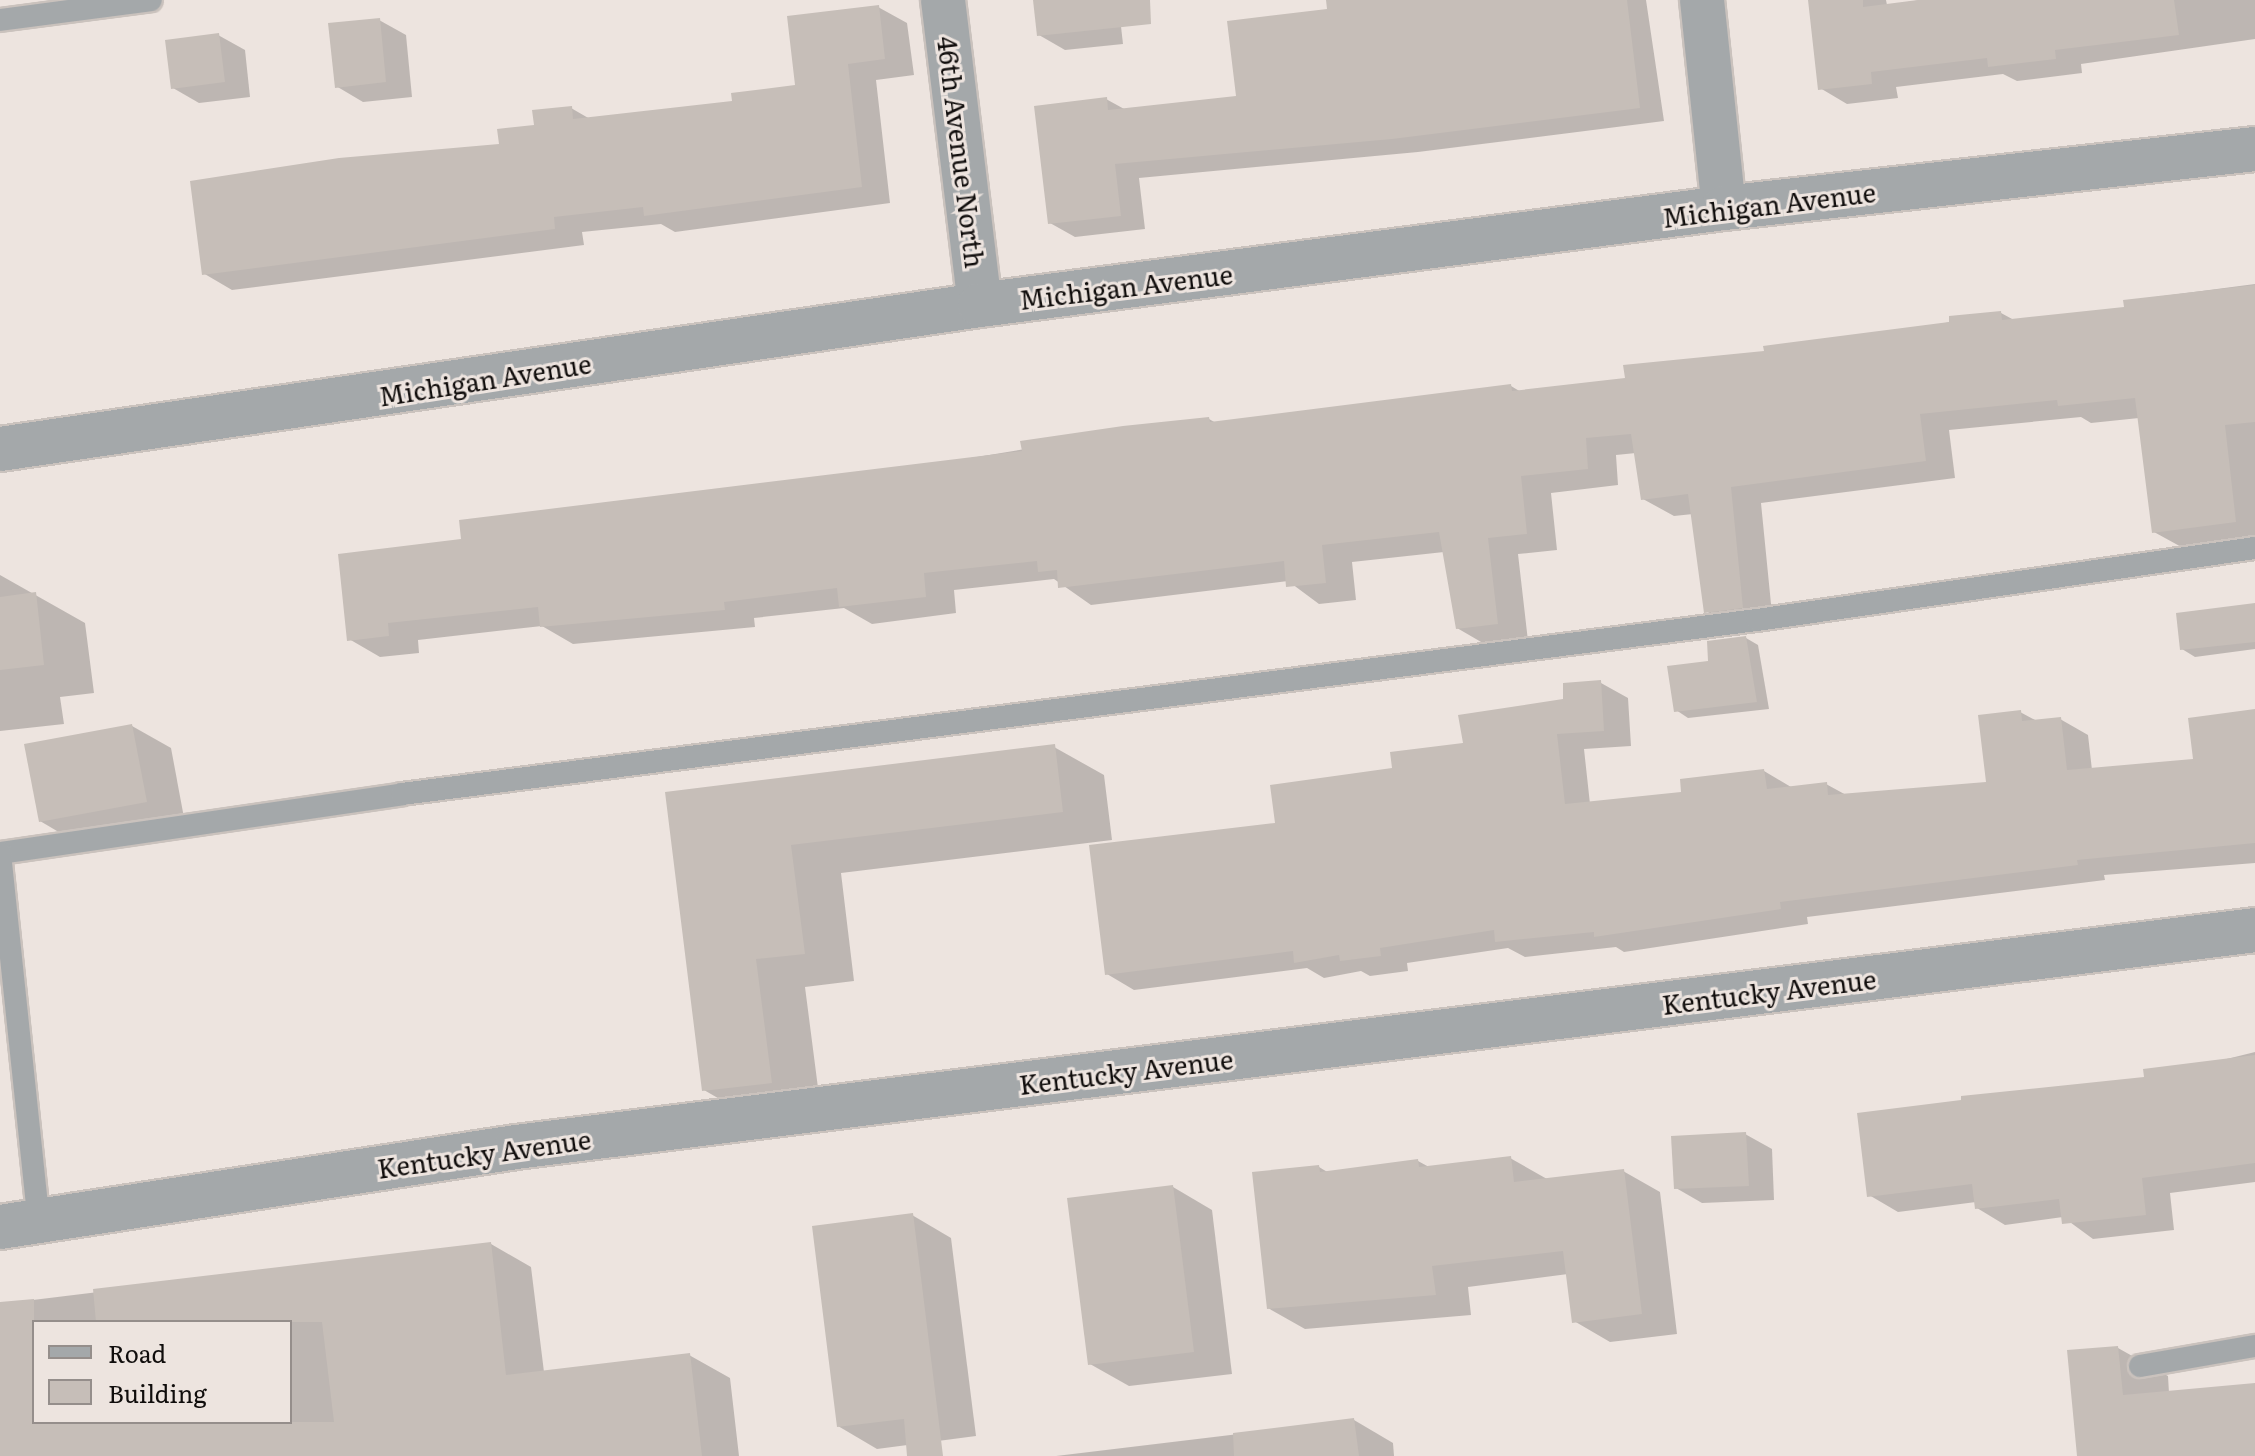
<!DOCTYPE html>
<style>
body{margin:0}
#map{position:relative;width:2255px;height:1456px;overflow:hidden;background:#ede4df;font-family:Literata,serif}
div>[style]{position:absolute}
.shadow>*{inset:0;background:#0003}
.building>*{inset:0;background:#c6beb8}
.roads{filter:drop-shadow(2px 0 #cac2bd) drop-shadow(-2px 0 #cac2bd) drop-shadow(0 2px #cac2bd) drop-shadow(0 -2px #cac2bd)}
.lane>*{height:22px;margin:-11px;padding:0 11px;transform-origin:11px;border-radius:11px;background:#a4a8aa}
.street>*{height:44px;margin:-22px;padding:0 22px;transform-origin:22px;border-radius:22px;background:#a4a8aa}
span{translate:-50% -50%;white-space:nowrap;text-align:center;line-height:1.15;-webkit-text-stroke:6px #ede4df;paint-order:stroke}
.street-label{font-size:26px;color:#100d0c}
.legend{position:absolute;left:32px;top:1320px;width:260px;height:104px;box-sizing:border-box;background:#ede4df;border:2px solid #958e8b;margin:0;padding:10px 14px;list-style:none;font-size:24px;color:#100d0c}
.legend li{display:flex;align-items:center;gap:16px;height:40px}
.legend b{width:40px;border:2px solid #958e8b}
</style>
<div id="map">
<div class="shadow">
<i style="clip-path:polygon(1035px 0,1118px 0,1123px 44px,1065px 50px,1039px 35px)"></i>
<i style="clip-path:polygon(1328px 0,1646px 0,1664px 121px,1418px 152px,1139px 178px,1145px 229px,1075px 237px,1050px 223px,1106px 99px,1126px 110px,1238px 98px,1329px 11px)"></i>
<i style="clip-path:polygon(1810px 0,1886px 0,1887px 5px,1921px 0,2255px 0,2255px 39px,2081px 64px,2082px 73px,2017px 81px,2003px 74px,1896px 87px,1898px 98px,1847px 104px,1820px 88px)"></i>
<i style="clip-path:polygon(878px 7px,907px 23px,914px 75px,876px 80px,890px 203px,675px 232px,661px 224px,582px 232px,584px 245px,232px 290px,203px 273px,501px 146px,571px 108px,590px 119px,734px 103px,797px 87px)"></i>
<i style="clip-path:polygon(379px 20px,406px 35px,412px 97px,363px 102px,336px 86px)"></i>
<i style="clip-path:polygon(218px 35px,245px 50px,250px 97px,199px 103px,173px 88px)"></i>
<i style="clip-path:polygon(2255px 284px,2255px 540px,2185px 549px,2154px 532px,2139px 418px,2091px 423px,2081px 417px,1949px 430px,1955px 478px,1761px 503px,1773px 624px,1736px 629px,1706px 611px,1693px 514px,1674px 516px,1643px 499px,1636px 453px,1616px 455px,1618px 485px,1551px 493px,1557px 550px,1518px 554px,1528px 641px,1488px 646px,1457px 628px,1444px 552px,1352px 562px,1356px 600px,1319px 604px,1288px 581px,1091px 605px,1054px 579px,954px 590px,956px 613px,872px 624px,844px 608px,754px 618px,755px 627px,573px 644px,542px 626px,418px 640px,419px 653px,380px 657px,349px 639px,464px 541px,1209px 419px,1216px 423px,1511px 386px,1521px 392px,1627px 380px,2001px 313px,2014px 320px,2126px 309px,2125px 301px)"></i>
<i style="clip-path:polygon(0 575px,85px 623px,94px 693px,60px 697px,64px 724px,0 731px)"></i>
<i style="clip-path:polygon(2255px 604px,2255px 649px,2195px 657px,2182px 649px)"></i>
<i style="clip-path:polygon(1746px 638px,1758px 645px,1769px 709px,1688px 718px,1676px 710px,1711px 661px)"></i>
<i style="clip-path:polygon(1601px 683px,1628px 698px,1631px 746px,1584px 749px,1590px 804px,1683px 794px,1764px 771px,1791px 787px,1826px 784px,1848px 796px,1988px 784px,2020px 712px,2037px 721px,2060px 719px,2088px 735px,2092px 770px,2195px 761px,2255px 711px,2255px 863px,2104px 875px,2105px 880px,1807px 917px,1808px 924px,1624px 952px,1616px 947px,1525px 957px,1508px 948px,1407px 963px,1408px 971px,1370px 976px,1361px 971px,1324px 978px,1307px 968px,1134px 990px,1107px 974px,1277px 825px)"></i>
<i style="clip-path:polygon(132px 726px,171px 748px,185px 823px,79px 844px,40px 821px)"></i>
<i style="clip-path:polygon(1054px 747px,1104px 775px,1112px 840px,841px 873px,854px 981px,805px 987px,821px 1111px,754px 1119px,704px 1090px,667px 794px)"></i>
<i style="clip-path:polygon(2255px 1052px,2255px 1182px,2170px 1193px,2174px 1230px,2093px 1239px,2063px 1217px,2005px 1225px,1977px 1208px,1976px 1202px,1898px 1212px,1869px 1195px,2146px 1079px)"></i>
<i style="clip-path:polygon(1745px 1134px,1772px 1149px,1774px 1200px,1702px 1203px,1676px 1188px)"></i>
<i style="clip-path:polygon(1510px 1158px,1547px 1179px,1623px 1171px,1660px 1192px,1677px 1334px,1610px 1342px,1574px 1321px,1568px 1274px,1468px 1287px,1471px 1315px,1305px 1329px,1268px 1308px,1319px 1167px,1329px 1173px,1418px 1161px,1429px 1167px)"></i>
<i style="clip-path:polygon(1173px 1187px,1212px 1210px,1232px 1374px,1129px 1386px,1090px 1364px)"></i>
<i style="clip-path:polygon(912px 1215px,951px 1238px,976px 1436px,877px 1449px,838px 1426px)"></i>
<i style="clip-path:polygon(evenodd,491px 1244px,531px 1267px,544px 1372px,689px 1355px,730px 1378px,739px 1456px,0 1456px,0 1304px,491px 1244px,34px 1322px,290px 1322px,290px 1422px,34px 1422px,34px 1322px)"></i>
<i style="clip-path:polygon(2118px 1348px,2168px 1376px,2169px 1393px,2255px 1385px,2255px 1456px,2079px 1456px)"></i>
<i style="clip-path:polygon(1354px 1420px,1393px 1443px,1394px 1456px,1056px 1456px)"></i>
</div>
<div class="building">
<i style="clip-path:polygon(1033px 0,1150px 0,1151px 24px,1037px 36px)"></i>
<i style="clip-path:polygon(1326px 0,1627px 0,1640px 108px,1392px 139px,1115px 164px,1121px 216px,1048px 224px,1034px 106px,1107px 97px,1108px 110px,1236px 96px,1227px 21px,1327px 9px)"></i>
<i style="clip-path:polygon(1808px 0,1863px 0,1863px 7px,1918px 0,2174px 0,2179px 35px,2055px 50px,2056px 59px,1988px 67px,1987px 58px,1871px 72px,1872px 84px,1818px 90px)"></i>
<i style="clip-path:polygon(879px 5px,885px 59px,848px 64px,862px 187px,644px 216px,643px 207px,554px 217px,555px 229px,202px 275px,190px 181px,339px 158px,499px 144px,497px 129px,534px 125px,532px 110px,572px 106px,573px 119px,732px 101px,731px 93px,795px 85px,787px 16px)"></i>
<i style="clip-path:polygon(380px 18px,386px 82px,335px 88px,328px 23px)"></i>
<i style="clip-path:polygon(219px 33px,225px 82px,171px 89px,165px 40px)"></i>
<i style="clip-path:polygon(2255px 285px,2255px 422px,2225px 425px,2236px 522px,2152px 533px,2135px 398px,2058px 406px,2057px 400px,1920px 414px,1926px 461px,1731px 487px,1743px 608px,1704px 613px,1688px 494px,1641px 500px,1631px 434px,1586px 438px,1588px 469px,1521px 476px,1527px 534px,1488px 538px,1498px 624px,1456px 629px,1439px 532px,1322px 545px,1326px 583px,1286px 587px,1284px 561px,1058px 588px,1057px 570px,1038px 572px,1037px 561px,924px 573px,926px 597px,839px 607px,837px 588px,724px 602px,725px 610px,540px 627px,538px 607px,388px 623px,389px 636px,347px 641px,338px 554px,461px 539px,459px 520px,1022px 451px,1020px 441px,1123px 426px,1209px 417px,1210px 422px,1511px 384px,1512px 391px,1625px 378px,1623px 365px,1764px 351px,1763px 346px,1949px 322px,1949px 316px,2001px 311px,2002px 320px,2124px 307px,2123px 300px)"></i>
<i style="clip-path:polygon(36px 592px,44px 665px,0 670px,0 597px)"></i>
<i style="clip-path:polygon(2255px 603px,2255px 642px,2180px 650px,2176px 613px)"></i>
<i style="clip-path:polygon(1746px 636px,1757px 702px,1674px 712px,1667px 666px,1708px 661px,1707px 641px)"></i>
<i style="clip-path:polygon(1601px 680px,1604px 731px,1557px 734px,1565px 804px,1681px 792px,1680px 779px,1764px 769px,1767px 789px,1827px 782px,1828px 795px,1986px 782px,1978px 715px,2021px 710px,2022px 721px,2061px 717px,2067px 770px,2193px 759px,2188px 718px,2255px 709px,2255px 843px,2077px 860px,2078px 865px,1780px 902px,1781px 909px,1594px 937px,1594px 932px,1495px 942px,1494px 930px,1380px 948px,1381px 956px,1340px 961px,1339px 955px,1294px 963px,1293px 951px,1105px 975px,1089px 845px,1275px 823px,1270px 785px,1392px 768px,1390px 752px,1463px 743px,1458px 715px,1563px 699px,1563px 683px)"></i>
<i style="clip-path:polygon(132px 724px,147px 802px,39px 822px,24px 744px)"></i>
<i style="clip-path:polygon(1055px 744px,1063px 812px,791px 845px,805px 954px,756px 959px,772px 1083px,702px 1091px,665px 792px)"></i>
<i style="clip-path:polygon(2255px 1055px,2255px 1163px,2142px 1178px,2146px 1215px,2062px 1224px,2059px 1199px,1975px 1209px,1972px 1184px,1867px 1197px,1857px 1113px,1961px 1100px,1961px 1096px,2144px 1077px,2143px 1069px)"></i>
<i style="clip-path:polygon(1746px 1132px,1749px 1186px,1674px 1189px,1671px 1136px)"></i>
<i style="clip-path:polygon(1511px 1156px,1514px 1182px,1624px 1169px,1642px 1314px,1572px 1323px,1563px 1251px,1432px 1266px,1436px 1295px,1267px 1309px,1252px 1172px,1319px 1165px,1320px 1172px,1418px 1159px,1419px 1167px)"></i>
<i style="clip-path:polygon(1173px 1185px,1194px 1352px,1088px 1365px,1067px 1198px)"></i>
<i style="clip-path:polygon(913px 1213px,938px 1415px,943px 1456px,907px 1456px,904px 1419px,837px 1427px,812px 1226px)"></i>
<i style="clip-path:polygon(491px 1242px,506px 1375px,690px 1353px,702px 1456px,0 1456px,0 1302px,34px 1299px,34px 1422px,334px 1422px,322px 1322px,96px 1322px,93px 1289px)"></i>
<i style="clip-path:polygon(2118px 1346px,2123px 1395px,2255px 1383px,2255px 1456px,2077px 1456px,2067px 1350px)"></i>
<i style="clip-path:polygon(1354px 1418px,1359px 1456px,1234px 1456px,1233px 1433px)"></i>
</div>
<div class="roads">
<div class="lane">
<i style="left:0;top:20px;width:152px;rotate:-7.5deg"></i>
<i style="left:0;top:853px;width:406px;rotate:-8.3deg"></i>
<i style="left:402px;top:794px;width:1366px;rotate:-7.32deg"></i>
<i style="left:1757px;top:620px;width:503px;rotate:-8.23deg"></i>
<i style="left:0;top:853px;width:370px;rotate:84deg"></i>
<i style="left:2140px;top:1366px;width:117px;rotate:-9.9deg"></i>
</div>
<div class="street">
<i style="left:943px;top:0;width:307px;rotate:83.1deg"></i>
<i style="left:1702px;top:0;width:209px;rotate:84deg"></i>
<i style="left:0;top:449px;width:991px;rotate:-8.36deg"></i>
<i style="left:980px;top:305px;width:750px;rotate:-7.43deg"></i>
<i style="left:1724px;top:208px;width:534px;rotate:-6.34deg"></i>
<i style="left:0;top:1227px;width:522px;rotate:-8.81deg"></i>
<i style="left:516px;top:1147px;width:1752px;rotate:-7.11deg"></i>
</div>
</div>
<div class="street-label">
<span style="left:962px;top:152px;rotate:83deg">46th Avenue North</span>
<span style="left:1769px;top:204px;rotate:-7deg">Michigan Avenue</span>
<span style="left:1126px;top:286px;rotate:-7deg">Michigan Avenue</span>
<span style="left:485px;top:379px;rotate:-9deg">Michigan Avenue</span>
<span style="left:1769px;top:991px;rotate:-7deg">Kentucky Avenue</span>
<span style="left:1126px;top:1071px;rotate:-7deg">Kentucky Avenue</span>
<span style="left:484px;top:1153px;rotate:-8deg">Kentucky Avenue</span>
</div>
<ul class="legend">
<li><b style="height:10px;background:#a4a8aa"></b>Road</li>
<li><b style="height:22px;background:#c6beb8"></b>Building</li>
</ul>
</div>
